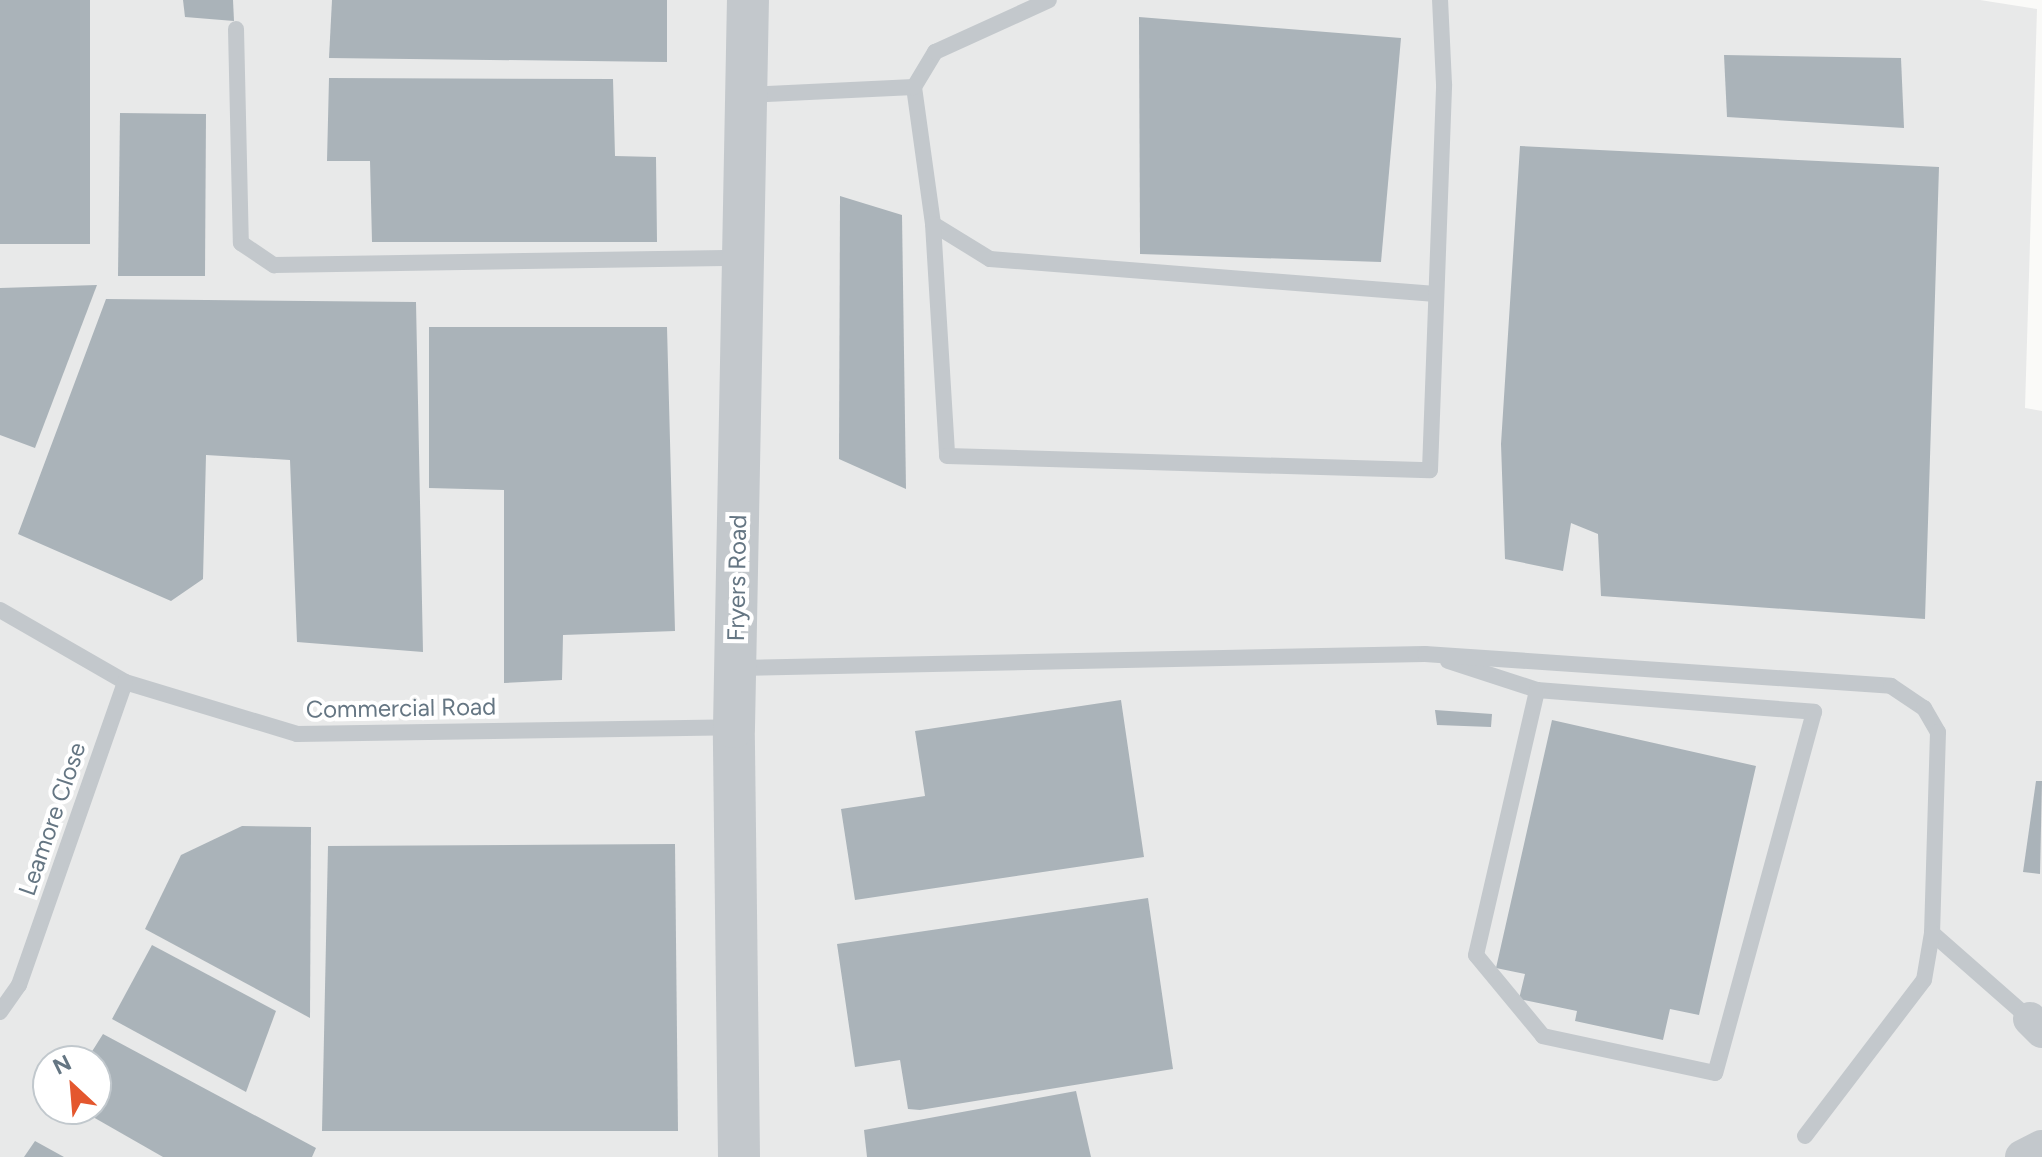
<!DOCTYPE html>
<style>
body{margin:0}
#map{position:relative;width:2042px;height:1157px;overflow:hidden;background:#fafaf8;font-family:Figtree,sans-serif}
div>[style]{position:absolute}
.built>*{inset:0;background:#e8e9e9}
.building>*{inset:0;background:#aab3b9}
.service>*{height:16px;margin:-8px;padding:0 8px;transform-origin:8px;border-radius:8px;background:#c3c8cc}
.minor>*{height:34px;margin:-17px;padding:0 17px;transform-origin:17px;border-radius:17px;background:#c3c8cc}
.tertiary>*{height:42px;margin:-21px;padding:0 21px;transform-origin:21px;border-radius:21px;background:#c3c8cc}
span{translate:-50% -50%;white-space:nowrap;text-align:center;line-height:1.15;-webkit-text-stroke:8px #fff;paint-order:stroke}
.street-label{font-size:24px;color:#657683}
.north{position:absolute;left:32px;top:1045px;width:80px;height:80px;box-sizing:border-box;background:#fff;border:2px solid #c1c8cd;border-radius:50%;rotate:334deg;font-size:22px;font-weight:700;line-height:32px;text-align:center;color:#657683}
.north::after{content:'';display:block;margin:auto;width:28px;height:36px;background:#e4572e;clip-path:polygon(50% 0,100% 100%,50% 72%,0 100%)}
</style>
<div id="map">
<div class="built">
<i style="clip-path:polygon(evenodd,0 0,1980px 0,2037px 9px,2025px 408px,2042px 411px,2042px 1157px,0 1157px,0 0,48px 1061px,96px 1061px,96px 1109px,48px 1109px,48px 1061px)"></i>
</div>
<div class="building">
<i style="clip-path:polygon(0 0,90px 0,90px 244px,0 244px)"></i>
<i style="clip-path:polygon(183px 0,233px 0,234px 21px,185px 17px)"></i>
<i style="clip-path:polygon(332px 0,667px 0,667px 62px,329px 58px)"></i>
<i style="clip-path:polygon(1139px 17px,1401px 38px,1381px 262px,1140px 254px)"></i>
<i style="clip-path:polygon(1724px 55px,1901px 58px,1904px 128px,1727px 117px)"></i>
<i style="clip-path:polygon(329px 78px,613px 79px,615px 156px,656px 157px,657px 242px,372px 242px,370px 161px,327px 161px)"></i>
<i style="clip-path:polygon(120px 113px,206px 114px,205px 276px,118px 276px)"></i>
<i style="clip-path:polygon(1520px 146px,1939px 167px,1925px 619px,1601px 596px,1598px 534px,1571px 523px,1563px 571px,1505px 559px,1501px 444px)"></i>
<i style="clip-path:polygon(840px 196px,902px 215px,906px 489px,839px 459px)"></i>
<i style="clip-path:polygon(97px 285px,35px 448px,0 435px,0 288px)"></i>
<i style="clip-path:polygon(106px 299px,416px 302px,423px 652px,297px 642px,290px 460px,206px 455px,203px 579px,171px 601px,18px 534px)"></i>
<i style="clip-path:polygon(429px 327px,667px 327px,675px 631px,563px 635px,562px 680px,504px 683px,504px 490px,429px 488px)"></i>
<i style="clip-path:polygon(1121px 700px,1144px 857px,855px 900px,841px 809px,925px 796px,915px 731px)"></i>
<i style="clip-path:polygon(1435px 710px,1492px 714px,1491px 727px,1437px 725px)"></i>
<i style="clip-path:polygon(1552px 720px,1756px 766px,1699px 1015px,1670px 1009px,1663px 1040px,1575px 1021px,1577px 1011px,1519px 999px,1525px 974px,1496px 968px)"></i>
<i style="clip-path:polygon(2036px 781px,2042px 781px,2040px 874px,2023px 872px)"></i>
<i style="clip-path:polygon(242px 826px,311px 827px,310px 1018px,145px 929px,181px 855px)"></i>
<i style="clip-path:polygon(675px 844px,678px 1131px,322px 1131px,328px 846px)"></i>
<i style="clip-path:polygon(1148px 898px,1173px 1069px,920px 1110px,908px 1109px,900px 1060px,855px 1067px,837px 944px)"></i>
<i style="clip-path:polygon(152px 945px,276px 1011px,246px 1092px,112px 1019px)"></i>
<i style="clip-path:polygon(103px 1034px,316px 1148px,312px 1157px,163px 1157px,79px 1109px,96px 1109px,96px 1061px,86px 1061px)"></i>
<i style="clip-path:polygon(1076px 1091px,1091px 1157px,867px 1157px,864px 1130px)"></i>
<i style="clip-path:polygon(35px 1141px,64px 1157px,24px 1157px)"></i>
</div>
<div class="service">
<i style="left:236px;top:29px;width:214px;rotate:88.7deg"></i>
<i style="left:241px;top:243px;width:40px;rotate:34deg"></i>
<i style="left:274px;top:265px;width:468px;rotate:-0.9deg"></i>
<i style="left:914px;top:87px;width:138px;rotate:82.1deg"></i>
<i style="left:933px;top:224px;width:67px;rotate:31.6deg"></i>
<i style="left:990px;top:259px;width:447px;rotate:4.5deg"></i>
<i style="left:749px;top:95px;width:165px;rotate:-2.8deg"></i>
<i style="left:914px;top:87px;width:41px;rotate:-59deg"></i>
<i style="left:935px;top:52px;width:125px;rotate:-24.5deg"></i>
<i style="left:933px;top:224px;width:232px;rotate:86.5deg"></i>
<i style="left:947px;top:456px;width:483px;rotate:1.7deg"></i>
<i style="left:1430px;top:470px;width:386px;rotate:-87.9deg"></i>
<i style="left:1444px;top:84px;width:84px;rotate:-92.7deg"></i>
<i style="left:0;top:610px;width:144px;rotate:29.9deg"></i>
<i style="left:125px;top:682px;width:180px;rotate:16.8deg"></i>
<i style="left:297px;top:734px;width:437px;rotate:-0.9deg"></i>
<i style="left:1448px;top:661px;width:94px;rotate:18deg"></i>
<i style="left:1537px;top:690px;width:278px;rotate:4.5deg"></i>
<i style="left:1814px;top:712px;width:374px;rotate:105.3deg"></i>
<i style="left:1715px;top:1073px;width:176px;rotate:-167.9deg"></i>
<i style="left:1543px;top:1036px;width:105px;rotate:-129.6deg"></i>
<i style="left:1476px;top:955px;width:272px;rotate:-77deg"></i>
<i style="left:737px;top:668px;width:688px;rotate:-1.17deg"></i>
<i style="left:1425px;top:654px;width:467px;rotate:3.9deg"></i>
<i style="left:1891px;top:686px;width:40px;rotate:34deg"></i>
<i style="left:1924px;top:708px;width:28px;rotate:60deg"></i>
<i style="left:1938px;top:732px;width:201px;rotate:91.7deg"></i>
<i style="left:1932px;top:933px;width:130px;rotate:41.3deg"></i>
<i style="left:0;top:1012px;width:33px;rotate:-55deg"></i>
<i style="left:19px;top:985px;width:321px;rotate:-70.7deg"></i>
<i style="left:1805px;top:1136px;width:196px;rotate:-52.7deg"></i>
<i style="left:1924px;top:980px;width:48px;rotate:-80.3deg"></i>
</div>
<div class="minor">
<i style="left:2030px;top:1019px;width:17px;rotate:45deg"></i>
<i style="left:2022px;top:1157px;width:22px;rotate:-27deg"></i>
</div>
<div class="tertiary">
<i style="left:739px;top:1157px;width:430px;rotate:-90.7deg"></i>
<i style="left:734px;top:727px;width:727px;rotate:-88.9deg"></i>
</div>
<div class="street-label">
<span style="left:737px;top:578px;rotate:-89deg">Fryers Road</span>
<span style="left:401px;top:708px;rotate:-1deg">Commercial Road</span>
<span style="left:52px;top:819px;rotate:-71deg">Leamore Close</span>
</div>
<div class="north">N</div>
</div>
